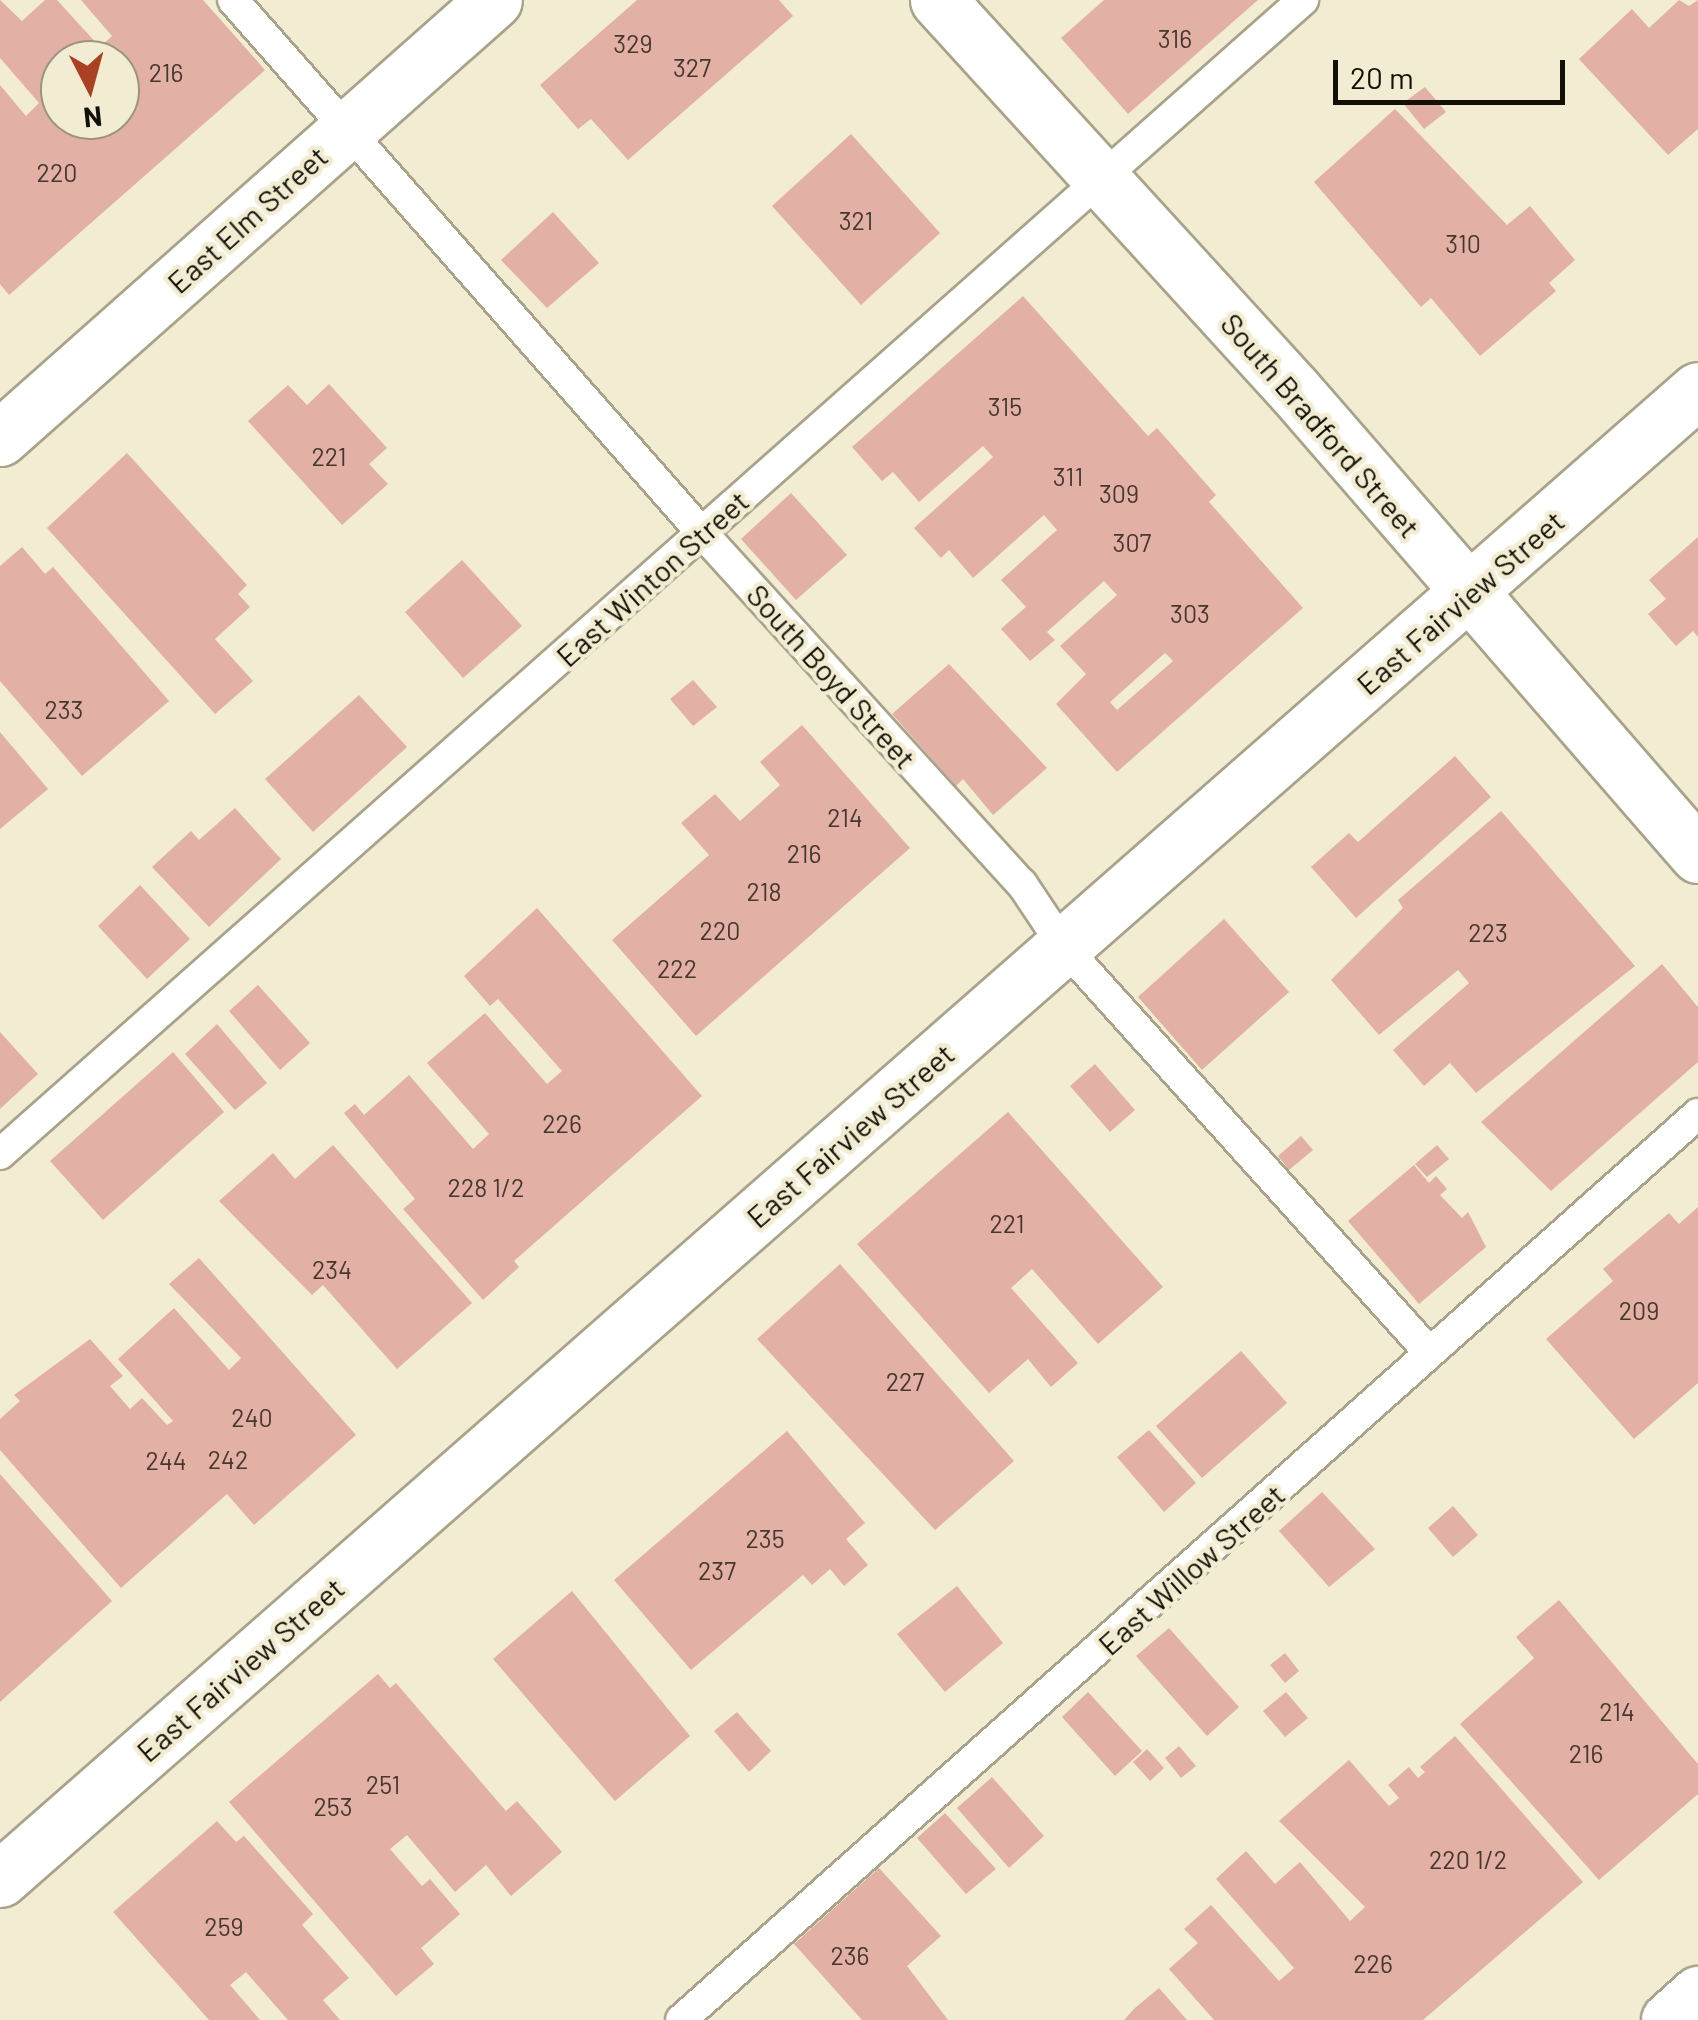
<!DOCTYPE html>
<style>
body{margin:0}
#map{position:relative;width:1698px;height:2020px;overflow:hidden;background:#f2edd2;font-family:Barlow,sans-serif}
div>[style]{position:absolute}
.building>*{inset:0;background:#e2b0a5}
.roads{filter:drop-shadow(2px 0 #a8a389) drop-shadow(-2px 0 #a8a389) drop-shadow(0 2px #a8a389) drop-shadow(0 -2px #a8a389)}
.lane>*{height:30px;margin:-15px;padding:0 15px;transform-origin:15px;border-radius:15px;background:#fff}
.street>*{height:55px;margin:-27.5px;padding:0 27.5px;transform-origin:27.5px;border-radius:27.5px;background:#fff}
span{translate:-50% -50%;white-space:nowrap;text-align:center;line-height:1.15;-webkit-text-stroke:9px #f2edd2;paint-order:stroke}
.number-label{font-size:25px;color:#46382e}
.number-label span{-webkit-text-stroke-width:0}
.street-label{font-size:30px;color:#121007}
.north{position:absolute;left:40px;top:40px;width:100px;height:100px;box-sizing:border-box;background:#f2edd2;border:2px solid #989581;border-radius:50%;rotate:174deg;font-size:28px;font-weight:700;line-height:40px;text-align:center;color:#121007}
.north::after{content:'';display:block;margin:auto;width:35px;height:45px;background:#a94122;clip-path:polygon(50% 0,100% 100%,50% 72%,0 100%)}
.scale{position:absolute;left:1333px;top:60px;width:232px;height:45px;box-sizing:border-box;border:5px solid #121007;border-top:0;padding-left:12px;font-size:30px;line-height:35px;white-space:nowrap;color:#121007;-webkit-text-stroke:8px #f2edd2;paint-order:stroke}
</style>
<div id="map">
<div class="building">
<i style="clip-path:polygon(evenodd,0 0,22px 21px,45px 0,57px 0,100px 47px,112px 36px,81px 0,203px 0,265px 70px,9px 295px,0 284px,0 85px,26px 116px,39px 103px,0 58px,0 0,60px 60px,120px 60px,120px 120px,60px 120px,60px 60px)"></i>
<i style="clip-path:polygon(637px 0,779px 0,793px 16px,628px 160px,591px 119px,578px 129px,540px 85px)"></i>
<i style="clip-path:polygon(1104px 0,1258px 0,1128px 114px,1061px 38px)"></i>
<i style="clip-path:polygon(1679px 0,1689px 6px,1698px 0,1698px 129px,1668px 155px,1579px 59px,1632px 9px,1649px 28px)"></i>
<i style="clip-path:polygon(1425px 87px,1446px 112px,1424px 129px,1403px 103px)"></i>
<i style="clip-path:polygon(1395px 109px,1507px 225px,1530px 206px,1575px 260px,1549px 283px,1556px 291px,1480px 356px,1431px 298px,1421px 307px,1314px 182px)"></i>
<i style="clip-path:polygon(851px 134px,940px 233px,861px 305px,772px 206px)"></i>
<i style="clip-path:polygon(553px 212px,599px 263px,547px 308px,501px 260px)"></i>
<i style="clip-path:polygon(evenodd,1023px 296px,1148px 436px,1157px 428px,1216px 495px,1209px 502px,1303px 608px,1117px 772px,1056px 704px,1086px 674px,1060px 646px,1117px 595px,1104px 581px,1047px 632px,1055px 640px,1030px 661px,1001px 629px,1026px 607px,1001px 580px,1057px 530px,1044px 515px,973px 578px,949px 550px,941px 558px,914px 528px,993px 457px,983px 446px,919px 502px,893px 472px,882px 481px,852px 447px,1023px 296px,1165px 653px,1173px 661px,1117px 710px,1110px 702px,1165px 653px)"></i>
<i style="clip-path:polygon(329px 384px,387px 448px,369px 464px,388px 484px,342px 525px,248px 421px,288px 385px,307px 405px)"></i>
<i style="clip-path:polygon(127px 453px,247px 585px,238px 594px,250px 607px,215px 639px,253px 681px,215px 714px,47px 528px)"></i>
<i style="clip-path:polygon(791px 493px,847px 555px,796px 600px,741px 539px)"></i>
<i style="clip-path:polygon(1698px 537px,1698px 637px,1693px 631px,1676px 646px,1648px 614px,1666px 599px,1649px 580px)"></i>
<i style="clip-path:polygon(22px 547px,45px 574px,53px 567px,169px 701px,82px 776px,0 681px,0 566px)"></i>
<i style="clip-path:polygon(462px 560px,522px 626px,463px 678px,405px 612px)"></i>
<i style="clip-path:polygon(949px 664px,1047px 768px,993px 815px,963px 779px,956px 786px,892px 714px)"></i>
<i style="clip-path:polygon(693px 680px,717px 707px,693px 726px,670px 699px)"></i>
<i style="clip-path:polygon(359px 695px,407px 747px,313px 832px,265px 779px)"></i>
<i style="clip-path:polygon(802px 725px,910px 848px,696px 1036px,612px 940px,709px 855px,681px 823px,715px 794px,740px 821px,780px 785px,760px 762px)"></i>
<i style="clip-path:polygon(0 732px,48px 789px,0 829px)"></i>
<i style="clip-path:polygon(1455px 756px,1491px 797px,1356px 918px,1311px 867px,1349px 833px,1358px 842px)"></i>
<i style="clip-path:polygon(235px 808px,281px 859px,209px 927px,152px 867px,191px 831px,199px 840px)"></i>
<i style="clip-path:polygon(1501px 811px,1635px 966px,1476px 1093px,1450px 1063px,1424px 1086px,1393px 1050px,1469px 983px,1458px 970px,1379px 1035px,1331px 980px,1403px 908px,1398px 900px)"></i>
<i style="clip-path:polygon(140px 885px,190px 939px,147px 979px,98px 926px)"></i>
<i style="clip-path:polygon(537px 908px,702px 1096px,514px 1261px,519px 1267px,483px 1300px,403px 1209px,415px 1199px,344px 1113px,355px 1104px,364px 1115px,409px 1075px,473px 1149px,489px 1134px,427px 1063px,485px 1013px,547px 1084px,562px 1071px,498px 999px,490px 1006px,464px 976px)"></i>
<i style="clip-path:polygon(1224px 919px,1289px 992px,1202px 1070px,1138px 997px)"></i>
<i style="clip-path:polygon(1662px 964px,1698px 1007px,1698px 1062px,1551px 1191px,1481px 1122px)"></i>
<i style="clip-path:polygon(258px 985px,310px 1043px,280px 1070px,229px 1011px)"></i>
<i style="clip-path:polygon(217px 1024px,267px 1083px,235px 1110px,185px 1054px)"></i>
<i style="clip-path:polygon(0 1032px,38px 1074px,0 1109px)"></i>
<i style="clip-path:polygon(173px 1052px,224px 1112px,103px 1220px,50px 1161px)"></i>
<i style="clip-path:polygon(1095px 1064px,1135px 1110px,1110px 1132px,1070px 1086px)"></i>
<i style="clip-path:polygon(1008px 1112px,1163px 1287px,1098px 1344px,1032px 1269px,1011px 1288px,1078px 1363px,1051px 1387px,1028px 1359px,989px 1393px,857px 1244px)"></i>
<i style="clip-path:polygon(1301px 1136px,1313px 1150px,1289px 1170px,1278px 1156px)"></i>
<i style="clip-path:polygon(333px 1145px,472px 1303px,397px 1369px,323px 1285px,312px 1295px,219px 1201px,273px 1153px,295px 1179px)"></i>
<i style="clip-path:polygon(1437px 1145px,1449px 1159px,1427px 1177px,1415px 1164px)"></i>
<i style="clip-path:polygon(1414px 1165px,1429px 1183px,1436px 1176px,1447px 1189px,1440px 1195px,1462px 1218px,1468px 1212px,1486px 1247px,1419px 1304px,1348px 1221px)"></i>
<i style="clip-path:polygon(1698px 1207px,1698px 1383px,1634px 1439px,1546px 1339px,1613px 1281px,1603px 1269px,1669px 1213px,1679px 1224px)"></i>
<i style="clip-path:polygon(199px 1258px,356px 1435px,254px 1525px,227px 1494px,121px 1588px,0 1450px,0 1419px,20px 1401px,14px 1395px,90px 1339px,123px 1376px,110px 1386px,130px 1409px,142px 1398px,167px 1425px,173px 1421px,118px 1359px,174px 1308px,229px 1370px,241px 1358px,169px 1284px)"></i>
<i style="clip-path:polygon(840px 1264px,1014px 1461px,935px 1530px,757px 1339px)"></i>
<i style="clip-path:polygon(1241px 1351px,1287px 1403px,1202px 1478px,1156px 1426px)"></i>
<i style="clip-path:polygon(1149px 1430px,1196px 1483px,1164px 1512px,1117px 1457px)"></i>
<i style="clip-path:polygon(787px 1431px,865px 1523px,846px 1539px,868px 1565px,844px 1586px,830px 1569px,812px 1585px,803px 1575px,691px 1670px,614px 1580px)"></i>
<i style="clip-path:polygon(0 1474px,112px 1601px,0 1702px)"></i>
<i style="clip-path:polygon(1322px 1492px,1375px 1549px,1329px 1587px,1279px 1531px)"></i>
<i style="clip-path:polygon(1453px 1506px,1478px 1535px,1453px 1557px,1428px 1528px)"></i>
<i style="clip-path:polygon(957px 1586px,1003px 1643px,945px 1692px,897px 1634px)"></i>
<i style="clip-path:polygon(572px 1591px,690px 1736px,615px 1801px,493px 1659px)"></i>
<i style="clip-path:polygon(1559px 1600px,1698px 1764px,1698px 1794px,1599px 1880px,1460px 1724px,1534px 1658px,1516px 1637px)"></i>
<i style="clip-path:polygon(1169px 1628px,1239px 1707px,1207px 1736px,1136px 1656px)"></i>
<i style="clip-path:polygon(1285px 1653px,1299px 1671px,1285px 1683px,1270px 1665px)"></i>
<i style="clip-path:polygon(378px 1674px,390px 1688px,396px 1683px,506px 1811px,517px 1801px,562px 1852px,511px 1896px,486px 1865px,455px 1892px,407px 1835px,390px 1849px,422px 1886px,430px 1879px,460px 1914px,421px 1948px,434px 1964px,396px 1996px,229px 1802px)"></i>
<i style="clip-path:polygon(1088px 1692px,1142px 1751px,1115px 1776px,1062px 1717px)"></i>
<i style="clip-path:polygon(1286px 1692px,1308px 1718px,1285px 1737px,1263px 1711px)"></i>
<i style="clip-path:polygon(737px 1712px,771px 1751px,749px 1772px,714px 1731px)"></i>
<i style="clip-path:polygon(1455px 1736px,1583px 1882px,1423px 2020px,1214px 2020px,1169px 1969px,1198px 1943px,1184px 1929px,1211px 1905px,1279px 1981px,1294px 1968px,1216px 1879px,1246px 1851px,1275px 1884px,1300px 1862px,1350px 1921px,1365px 1907px,1279px 1821px,1349px 1760px,1389px 1806px,1399px 1798px,1388px 1785px,1409px 1767px,1418px 1778px,1425px 1772px,1420px 1767px)"></i>
<i style="clip-path:polygon(1179px 1746px,1196px 1766px,1181px 1778px,1165px 1758px)"></i>
<i style="clip-path:polygon(1147px 1749px,1164px 1768px,1150px 1781px,1133px 1762px)"></i>
<i style="clip-path:polygon(992px 1777px,1044px 1836px,1009px 1868px,957px 1808px)"></i>
<i style="clip-path:polygon(945px 1813px,996px 1869px,966px 1894px,917px 1838px)"></i>
<i style="clip-path:polygon(217px 1821px,236px 1842px,244px 1836px,313px 1914px,302px 1925px,349px 1978px,323px 2000px,340px 2020px,288px 2020px,246px 1972px,230px 1985px,260px 2020px,209px 2020px,113px 1912px)"></i>
<i style="clip-path:polygon(879px 1868px,941px 1936px,907px 1966px,948px 2020px,862px 2020px,794px 1944px)"></i>
<i style="clip-path:polygon(1159px 1988px,1187px 2020px,1124px 2020px,1135px 2008px)"></i>
</div>
<div class="roads">
<div class="lane">
<i style="left:233px;top:0;width:711px;rotate:48.65deg"></i>
<i style="left:703px;top:534px;width:474px;rotate:47.7deg"></i>
<i style="left:1022px;top:884px;width:76px;rotate:56.3deg"></i>
<i style="left:1064px;top:947px;width:545px;rotate:47.97deg"></i>
<i style="left:0;top:1154px;width:1741px;rotate:-41.53deg"></i>
<i style="left:681px;top:2020px;width:1362px;rotate:-41.7deg"></i>
</div>
<div class="street">
<i style="left:938px;top:0;width:528px;rotate:47.61deg"></i>
<i style="left:1294px;top:390px;width:616px;rotate:49.02deg"></i>
<i style="left:0;top:438px;width:660px;rotate:-41.56deg"></i>
<i style="left:0;top:1879px;width:2258px;rotate:-41.25deg"></i>
<i style="left:1669px;top:2020px;width:39px;rotate:-42deg"></i>
</div>
</div>
<div class="number-label">
<span style="left:1175px;top:38px">316</span>
<span style="left:633px;top:43px">329</span>
<span style="left:692px;top:67px">327</span>
<span style="left:166px;top:72px">216</span>
<span style="left:57px;top:172px">220</span>
<span style="left:856px;top:220px">321</span>
<span style="left:1463px;top:243px">310</span>
<span style="left:1005px;top:406px">315</span>
<span style="left:329px;top:456px">221</span>
<span style="left:1068px;top:476px">311</span>
<span style="left:1119px;top:493px">309</span>
<span style="left:1132px;top:542px">307</span>
<span style="left:1190px;top:613px">303</span>
<span style="left:64px;top:709px">233</span>
<span style="left:845px;top:817px">214</span>
<span style="left:804px;top:853px">216</span>
<span style="left:764px;top:891px">218</span>
<span style="left:720px;top:930px">220</span>
<span style="left:1488px;top:932px">223</span>
<span style="left:677px;top:968px">222</span>
<span style="left:562px;top:1123px">226</span>
<span style="left:486px;top:1187px">228 1/2</span>
<span style="left:1007px;top:1223px">221</span>
<span style="left:332px;top:1269px">234</span>
<span style="left:1639px;top:1310px">209</span>
<span style="left:905px;top:1381px">227</span>
<span style="left:252px;top:1417px">240</span>
<span style="left:228px;top:1459px">242</span>
<span style="left:166px;top:1460px">244</span>
<span style="left:765px;top:1538px">235</span>
<span style="left:717px;top:1570px">237</span>
<span style="left:1617px;top:1711px">214</span>
<span style="left:1586px;top:1753px">216</span>
<span style="left:383px;top:1784px">251</span>
<span style="left:333px;top:1806px">253</span>
<span style="left:1468px;top:1859px">220 1/2</span>
<span style="left:224px;top:1926px">259</span>
<span style="left:850px;top:1955px">236</span>
<span style="left:1373px;top:1963px">226</span>
</div>
<div class="street-label">
<span style="left:247px;top:219px;rotate:-42deg">East Elm Street</span>
<span style="left:1321px;top:425px;rotate:49deg">South Bradford Street</span>
<span style="left:652px;top:578px;rotate:-42deg">East Winton Street</span>
<span style="left:1460px;top:602px;rotate:-41deg">East Fairview Street</span>
<span style="left:832px;top:676px;rotate:48deg">South Boyd Street</span>
<span style="left:850px;top:1135px;rotate:-41deg">East Fairview Street</span>
<span style="left:1191px;top:1569px;rotate:-42deg">East Willow Street</span>
<span style="left:240px;top:1669px;rotate:-41deg">East Fairview Street</span>
</div>
<div class="north">N</div>
<div class="scale">20 m</div>
</div>
